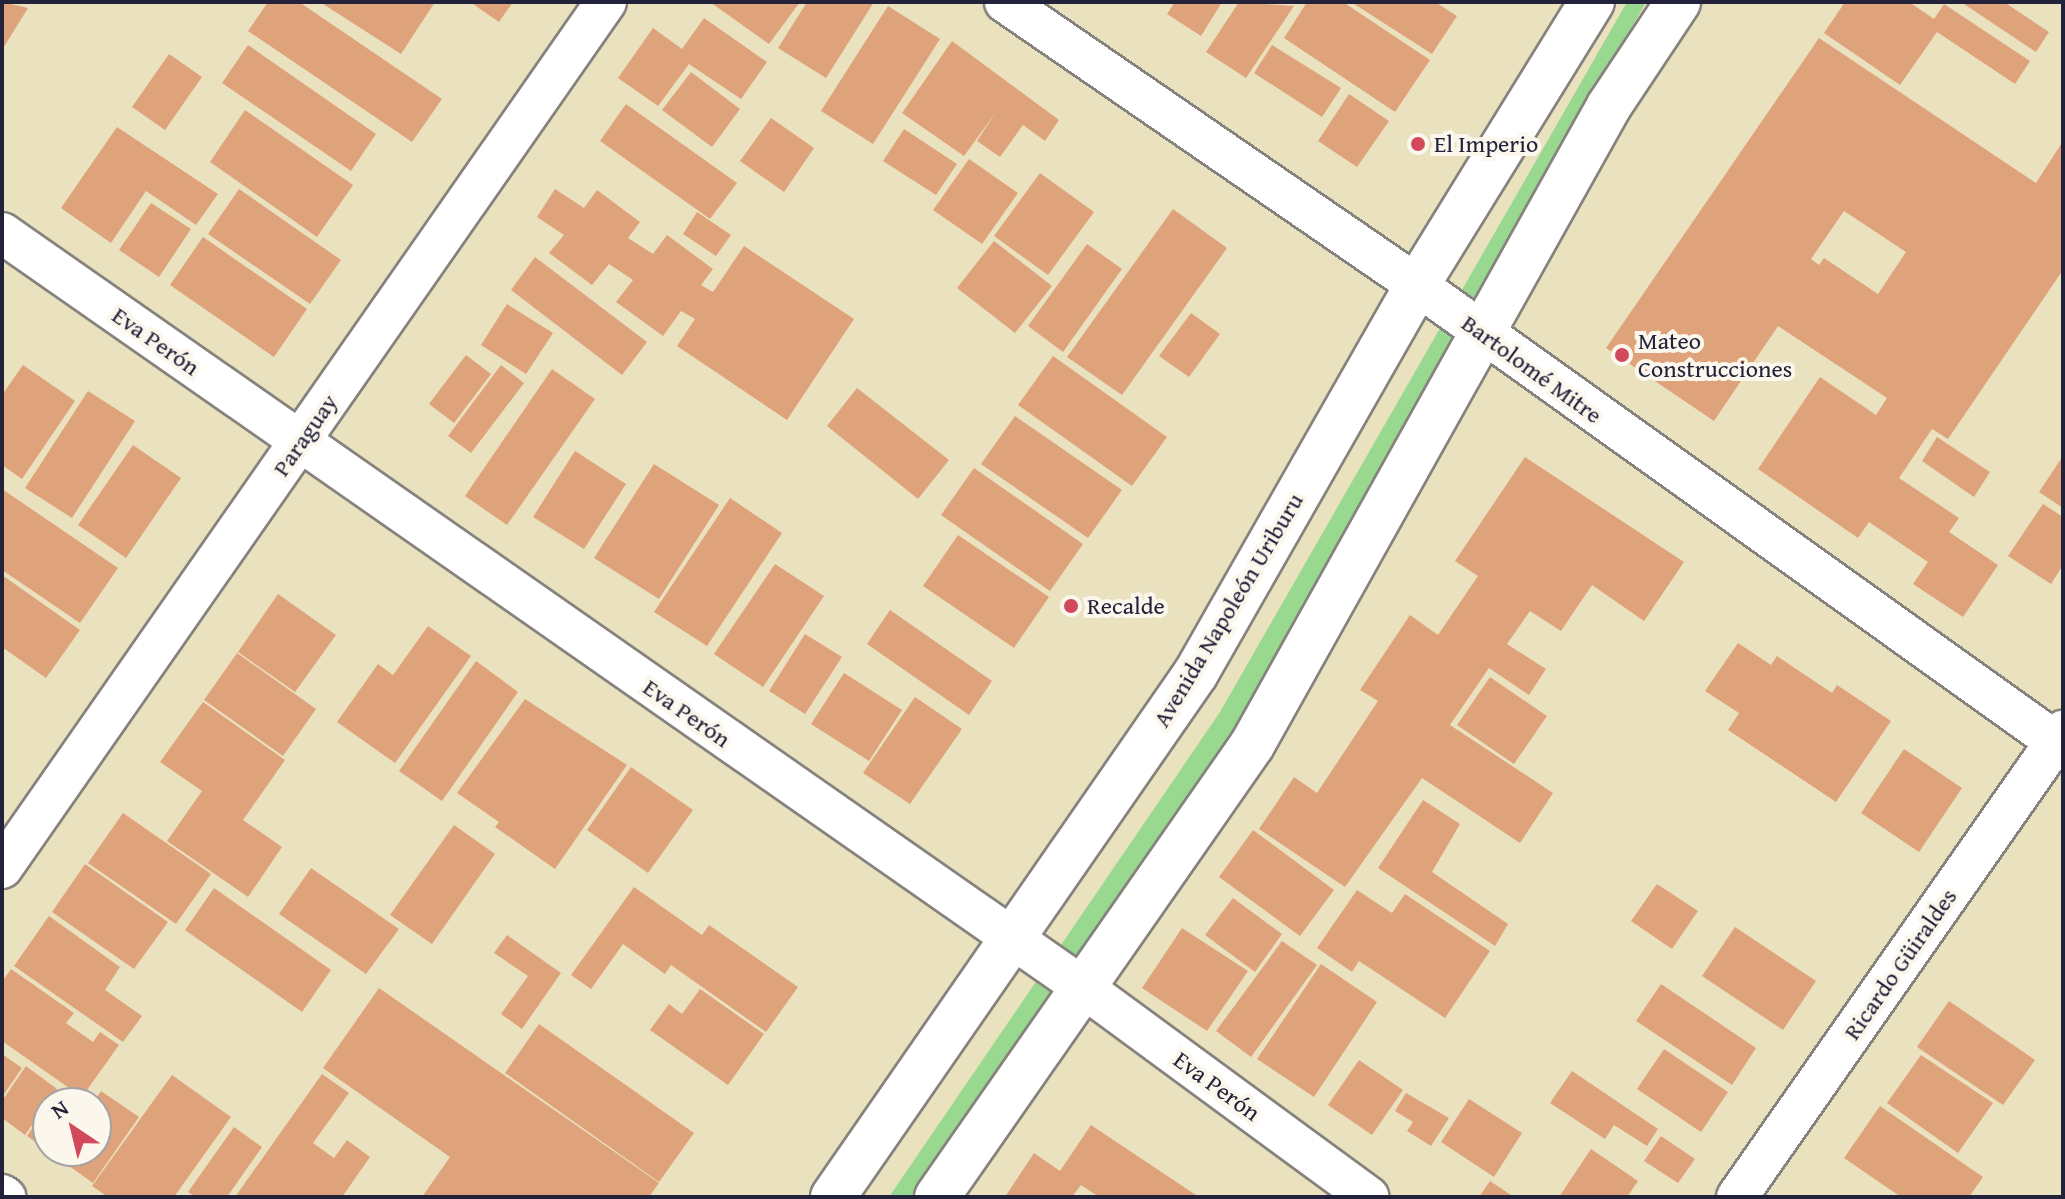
<!DOCTYPE html>
<meta charset="utf-8">
<style>
body{margin:0}
#map{position:relative;width:2065px;height:1199px;overflow:hidden;background:#eae1bf;font-family:"Gentium Book Plus",serif}
div>[style]{position:absolute}
.green>*{inset:0;background:#99d98f}
.building>*{inset:0;background:#dfa37c}
.roads{filter:drop-shadow(2px 0 #86827d) drop-shadow(-2px 0 #86827d) drop-shadow(0 2px #86827d) drop-shadow(0 -2px #86827d)}
.street>*{height:40px;margin:-20px;padding:0 20px;transform-origin:20px;border-radius:20px;background:#fff}
.secondary>*{height:44px;margin:-22px;padding:0 22px;transform-origin:22px;border-radius:22px;background:#fff}
.dots>*{width:22px;height:22px;translate:-50% -50%;box-sizing:border-box;border:4px solid #fbf7ec;border-radius:50%}
span{translate:-50% -50%;white-space:nowrap;text-align:center;line-height:1.15;-webkit-text-stroke:8px #fbf7ec;paint-order:stroke}
.poi-label{font-size:24px;color:#22223b}
.left{translate:0 -50%;text-align:left}
.street-label{font-size:24px;color:#22223b}
.frame{position:absolute;inset:0;border:4px solid #22223b;pointer-events:none}
.north{position:absolute;left:32px;top:1087px;width:80px;height:80px;box-sizing:border-box;background:#fbf7ec;border:2px solid #a4a2a5;border-radius:50%;rotate:325deg;font-size:22px;font-weight:700;line-height:32px;text-align:center;color:#22223b}
.north::after{content:'';display:block;margin:auto;width:28px;height:36px;background:#d1495b;clip-path:polygon(50% 0,100% 100%,50% 72%,0 100%)}
</style>
<div id="map">
<div class="green">
<i style="clip-path:polygon(1627px 2px,1646px 2px,1239px 727px,914px 1197px,889px 1197px,1220px 712px)"></i>
</div>
<div class="building">
<i style="clip-path:polygon(2px 2px,28px 8px,2px 50px)"></i>
<i style="clip-path:polygon(268px 2px,299px 2px,442px 99px,412px 142px,248px 31px)"></i>
<i style="clip-path:polygon(320px 2px,435px 2px,401px 54px)"></i>
<i style="clip-path:polygon(470px 2px,513px 2px,499px 22px)"></i>
<i style="clip-path:polygon(710px 2px,800px 2px,769px 44px)"></i>
<i style="clip-path:polygon(807px 2px,874px 2px,826px 78px,778px 48px)"></i>
<i style="clip-path:polygon(1175px 2px,1222px 2px,1201px 36px,1167px 14px)"></i>
<i style="clip-path:polygon(1239px 2px,1294px 6px,1246px 78px,1206px 52px)"></i>
<i style="clip-path:polygon(1307px 2px,1343px 2px,1430px 60px,1395px 112px,1284px 38px)"></i>
<i style="clip-path:polygon(1351px 2px,1435px 2px,1457px 16px,1432px 54px)"></i>
<i style="clip-path:polygon(1845px 2px,1909px 2px,1934px 19px,1944px 4px,2030px 61px,2015px 84px,1937px 32px,1900px 85px,1824px 33px)"></i>
<i style="clip-path:polygon(1961px 2px,2004px 2px,2049px 32px,2036px 52px)"></i>
<i style="clip-path:polygon(888px 6px,940px 39px,873px 144px,821px 111px)"></i>
<i style="clip-path:polygon(704px 18px,767px 62px,741px 99px,689px 64px,658px 106px,618px 78px,653px 28px,682px 49px)"></i>
<i style="clip-path:polygon(evenodd,1819px 38px,2036px 183px,2063px 141px,2063px 270px,1948px 439px,1932px 429px,1899px 478px,1959px 518px,1949px 532px,1998px 565px,1963px 617px,1913px 584px,1928px 562px,1869px 522px,1858px 538px,1758px 469px,1820px 377px,1876px 415px,1887px 398px,1778px 326px,1714px 421px,1606px 348px,1819px 38px,1844px 211px,1906px 252px,1878px 294px,1824px 258px,1819px 265px,1811px 259px,1844px 211px)"></i>
<i style="clip-path:polygon(952px 41px,1059px 120px,1045px 141px,1023px 125px,1000px 157px,977px 141px,996px 112px,964px 156px,902px 113px)"></i>
<i style="clip-path:polygon(248px 45px,376px 134px,351px 171px,222px 83px)"></i>
<i style="clip-path:polygon(1272px 45px,1341px 88px,1322px 117px,1254px 73px)"></i>
<i style="clip-path:polygon(169px 54px,202px 77px,165px 130px,132px 107px)"></i>
<i style="clip-path:polygon(691px 72px,740px 109px,712px 147px,662px 110px)"></i>
<i style="clip-path:polygon(1349px 94px,1389px 121px,1357px 167px,1318px 141px)"></i>
<i style="clip-path:polygon(626px 104px,737px 183px,710px 219px,600px 141px)"></i>
<i style="clip-path:polygon(245px 110px,353px 185px,317px 237px,210px 162px)"></i>
<i style="clip-path:polygon(771px 118px,814px 148px,784px 192px,740px 161px)"></i>
<i style="clip-path:polygon(117px 127px,218px 194px,196px 225px,146px 191px,111px 243px,61px 208px)"></i>
<i style="clip-path:polygon(904px 129px,957px 164px,936px 195px,883px 161px)"></i>
<i style="clip-path:polygon(969px 159px,1018px 193px,982px 244px,933px 210px)"></i>
<i style="clip-path:polygon(1040px 173px,1094px 212px,1048px 275px,994px 236px)"></i>
<i style="clip-path:polygon(239px 189px,341px 260px,310px 304px,208px 234px)"></i>
<i style="clip-path:polygon(555px 189px,584px 208px,597px 190px,640px 222px,628px 238px,653px 254px,667px 235px,713px 269px,701px 285px,713px 292px,744px 246px,854px 319px,787px 420px,677px 346px,695px 319px,681px 311px,663px 336px,616px 302px,633px 280px,609px 264px,592px 285px,549px 253px,564px 235px,537px 217px)"></i>
<i style="clip-path:polygon(151px 203px,191px 229px,159px 277px,119px 250px)"></i>
<i style="clip-path:polygon(1173px 209px,1227px 248px,1122px 395px,1067px 357px)"></i>
<i style="clip-path:polygon(697px 212px,731px 235px,716px 256px,683px 234px)"></i>
<i style="clip-path:polygon(203px 237px,307px 309px,274px 357px,170px 285px)"></i>
<i style="clip-path:polygon(994px 241px,1052px 286px,1015px 333px,957px 288px)"></i>
<i style="clip-path:polygon(1087px 244px,1122px 269px,1063px 352px,1028px 326px)"></i>
<i style="clip-path:polygon(535px 257px,647px 342px,622px 375px,511px 290px)"></i>
<i style="clip-path:polygon(507px 304px,553px 333px,526px 374px,481px 345px)"></i>
<i style="clip-path:polygon(1191px 313px,1220px 334px,1189px 377px,1159px 356px)"></i>
<i style="clip-path:polygon(466px 355px,491px 374px,454px 423px,429px 404px)"></i>
<i style="clip-path:polygon(1053px 356px,1167px 437px,1132px 486px,1018px 405px)"></i>
<i style="clip-path:polygon(23px 365px,75px 401px,22px 479px,2px 465px,2px 395px)"></i>
<i style="clip-path:polygon(501px 365px,524px 383px,471px 453px,448px 436px)"></i>
<i style="clip-path:polygon(552px 369px,595px 399px,507px 525px,465px 496px)"></i>
<i style="clip-path:polygon(857px 388px,949px 460px,918px 499px,827px 426px)"></i>
<i style="clip-path:polygon(88px 391px,135px 421px,72px 518px,25px 488px)"></i>
<i style="clip-path:polygon(1015px 416px,1122px 490px,1088px 538px,981px 464px)"></i>
<i style="clip-path:polygon(1937px 437px,1990px 472px,1974px 497px,1922px 461px)"></i>
<i style="clip-path:polygon(133px 445px,181px 478px,126px 558px,78px 525px)"></i>
<i style="clip-path:polygon(575px 451px,626px 484px,584px 549px,533px 517px)"></i>
<i style="clip-path:polygon(2063px 456px,2063px 508px,2039px 492px)"></i>
<i style="clip-path:polygon(1525px 457px,1684px 562px,1644px 621px,1592px 585px,1561px 631px,1530px 611px,1507px 644px,1546px 669px,1529px 695px,1489px 668px,1450px 725px,1553px 793px,1520px 843px,1422px 778px,1345px 887px,1259px 829px,1294px 777px,1317px 793px,1378px 701px,1360px 690px,1410px 615px,1438px 635px,1478px 576px,1455px 561px)"></i>
<i style="clip-path:polygon(654px 464px,719px 505px,659px 599px,594px 558px)"></i>
<i style="clip-path:polygon(974px 468px,1083px 544px,1050px 591px,941px 515px)"></i>
<i style="clip-path:polygon(2px 489px,118px 568px,80px 623px,2px 570px)"></i>
<i style="clip-path:polygon(730px 498px,782px 533px,707px 646px,654px 612px)"></i>
<i style="clip-path:polygon(2043px 504px,2063px 517px,2063px 565px,2051px 584px,2008px 556px)"></i>
<i style="clip-path:polygon(958px 535px,1049px 597px,1014px 648px,923px 586px)"></i>
<i style="clip-path:polygon(775px 564px,824px 596px,763px 687px,714px 654px)"></i>
<i style="clip-path:polygon(2px 575px,80px 630px,46px 678px,2px 647px)"></i>
<i style="clip-path:polygon(278px 594px,336px 635px,295px 692px,238px 652px)"></i>
<i style="clip-path:polygon(890px 610px,992px 681px,969px 715px,867px 644px)"></i>
<i style="clip-path:polygon(428px 626px,471px 656px,395px 763px,337px 722px,378px 664px,393px 675px)"></i>
<i style="clip-path:polygon(805px 634px,842px 657px,805px 714px,769px 691px)"></i>
<i style="clip-path:polygon(1738px 643px,1771px 665px,1777px 656px,1832px 693px,1837px 685px,1891px 721px,1836px 802px,1728px 730px,1739px 713px,1705px 691px)"></i>
<i style="clip-path:polygon(237px 653px,316px 709px,283px 756px,204px 700px)"></i>
<i style="clip-path:polygon(476px 661px,518px 692px,442px 801px,399px 771px)"></i>
<i style="clip-path:polygon(844px 673px,902px 710px,869px 761px,811px 724px)"></i>
<i style="clip-path:polygon(1490px 677px,1547px 716px,1514px 764px,1457px 725px)"></i>
<i style="clip-path:polygon(915px 697px,962px 729px,910px 804px,863px 773px)"></i>
<i style="clip-path:polygon(525px 699px,627px 765px,555px 869px,495px 827px,499px 822px,457px 793px)"></i>
<i style="clip-path:polygon(203px 702px,285px 760px,243px 820px,282px 847px,248px 897px,167px 841px,202px 791px,160px 762px)"></i>
<i style="clip-path:polygon(1904px 749px,1962px 788px,1919px 852px,1861px 813px)"></i>
<i style="clip-path:polygon(631px 767px,693px 810px,648px 873px,587px 830px)"></i>
<i style="clip-path:polygon(1423px 800px,1460px 824px,1432px 872px,1508px 924px,1495px 946px,1378px 868px)"></i>
<i style="clip-path:polygon(123px 813px,211px 874px,176px 924px,88px 863px)"></i>
<i style="clip-path:polygon(454px 825px,495px 854px,432px 944px,390px 915px)"></i>
<i style="clip-path:polygon(1253px 830px,1334px 890px,1300px 936px,1219px 877px)"></i>
<i style="clip-path:polygon(85px 864px,168px 922px,134px 969px,52px 912px)"></i>
<i style="clip-path:polygon(311px 868px,399px 929px,366px 974px,279px 914px)"></i>
<i style="clip-path:polygon(1657px 884px,1698px 911px,1672px 949px,1631px 921px)"></i>
<i style="clip-path:polygon(634px 887px,702px 935px,709px 925px,798px 987px,766px 1032px,671px 965px,665px 974px,623px 944px,591px 989px,571px 975px)"></i>
<i style="clip-path:polygon(214px 888px,331px 970px,302px 1012px,185px 930px)"></i>
<i style="clip-path:polygon(1357px 890px,1392px 913px,1405px 894px,1490px 951px,1445px 1018px,1359px 961px,1352px 972px,1317px 948px)"></i>
<i style="clip-path:polygon(1233px 898px,1282px 934px,1255px 972px,1205px 935px)"></i>
<i style="clip-path:polygon(49px 916px,120px 967px,105px 990px,142px 1016px,123px 1042px,14px 966px)"></i>
<i style="clip-path:polygon(1735px 927px,1816px 981px,1783px 1030px,1702px 976px)"></i>
<i style="clip-path:polygon(1182px 928px,1248px 971px,1207px 1031px,1142px 988px)"></i>
<i style="clip-path:polygon(507px 935px,561px 973px,522px 1029px,501px 1014px,528px 976px,494px 953px)"></i>
<i style="clip-path:polygon(1282px 941px,1317px 965px,1251px 1057px,1216px 1031px)"></i>
<i style="clip-path:polygon(1321px 964px,1377px 1002px,1314px 1097px,1257px 1059px)"></i>
<i style="clip-path:polygon(11px 969px,74px 1013px,66px 1023px,93px 1042px,100px 1032px,119px 1045px,82px 1097px,2px 1041px,2px 982px)"></i>
<i style="clip-path:polygon(1661px 984px,1756px 1048px,1732px 1085px,1636px 1021px)"></i>
<i style="clip-path:polygon(379px 988px,659px 1183px,649px 1197px,422px 1197px,450px 1157px,323px 1068px)"></i>
<i style="clip-path:polygon(700px 989px,764px 1034px,728px 1085px,650px 1030px,669px 1004px,682px 1014px)"></i>
<i style="clip-path:polygon(1949px 1001px,2035px 1060px,2003px 1105px,1917px 1047px)"></i>
<i style="clip-path:polygon(539px 1024px,694px 1133px,659px 1182px,505px 1073px)"></i>
<i style="clip-path:polygon(1664px 1049px,1728px 1092px,1701px 1132px,1637px 1089px)"></i>
<i style="clip-path:polygon(2px 1054px,22px 1068px,2px 1097px)"></i>
<i style="clip-path:polygon(1921px 1055px,1993px 1103px,1958px 1153px,1887px 1103px)"></i>
<i style="clip-path:polygon(1359px 1060px,1403px 1090px,1372px 1135px,1328px 1105px)"></i>
<i style="clip-path:polygon(26px 1066px,57px 1089px,25px 1135px,2px 1118px,2px 1101px)"></i>
<i style="clip-path:polygon(1572px 1071px,1658px 1129px,1647px 1146px,1614px 1125px,1605px 1139px,1550px 1103px)"></i>
<i style="clip-path:polygon(322px 1074px,349px 1093px,313px 1143px,334px 1158px,347px 1140px,370px 1157px,342px 1197px,235px 1197px)"></i>
<i style="clip-path:polygon(172px 1075px,231px 1117px,174px 1197px,108px 1197px,92px 1186px)"></i>
<i style="clip-path:polygon(59px 1089px,79px 1103px,50px 1103px)"></i>
<i style="clip-path:polygon(101px 1091px,139px 1117px,93px 1183px,55px 1156px,59px 1151px,96px 1151px,93px 1103px)"></i>
<i style="clip-path:polygon(1406px 1093px,1449px 1118px,1431px 1146px,1407px 1131px,1413px 1122px,1395px 1111px)"></i>
<i style="clip-path:polygon(1469px 1099px,1522px 1133px,1494px 1177px,1441px 1142px)"></i>
<i style="clip-path:polygon(48px 1105px,48px 1151px,27px 1136px)"></i>
<i style="clip-path:polygon(1880px 1106px,1983px 1177px,1969px 1197px,1901px 1197px,1844px 1158px)"></i>
<i style="clip-path:polygon(1091px 1125px,1199px 1197px,1099px 1197px,1081px 1185px,1072px 1197px,1005px 1197px,1034px 1153px,1060px 1171px)"></i>
<i style="clip-path:polygon(234px 1127px,262px 1147px,227px 1197px,195px 1197px,188px 1192px)"></i>
<i style="clip-path:polygon(1661px 1136px,1695px 1159px,1678px 1183px,1644px 1161px)"></i>
<i style="clip-path:polygon(1591px 1149px,1638px 1181px,1627px 1197px,1559px 1197px)"></i>
<i style="clip-path:polygon(1490px 1181px,1514px 1197px,1479px 1197px)"></i>
</div>
<div class="roads">
<div class="street">
<i style="left:1005px;top:2px;width:500px;rotate:34.5deg"></i>
<i style="left:1417px;top:285px;width:786px;rotate:35.57deg"></i>
<i style="left:2px;top:233px;width:1319px;rotate:34.91deg"></i>
<i style="left:1084px;top:988px;width:353px;rotate:36.3deg"></i>
<i style="left:2px;top:868px;width:1056px;rotate:-55.11deg"></i>
<i style="left:2px;top:1195px;width:4px;rotate:34deg"></i>
<i style="left:1737px;top:1197px;width:569px;rotate:-55.02deg"></i>
</div>
<div class="secondary">
<i style="left:833px;top:1197px;width:637px;rotate:-55.29deg"></i>
<i style="left:1196px;top:673px;width:447px;rotate:-60.3deg"></i>
<i style="left:1417px;top:285px;width:333px;rotate:-58.3deg"></i>
<i style="left:937px;top:1197px;width:551px;rotate:-55.13deg"></i>
<i style="left:1252px;top:745px;width:732px;rotate:-60.81deg"></i>
<i style="left:1609px;top:106px;width:125px;rotate:-56.4deg"></i>
</div>
</div>
<div class="dots">
<i style="left:1418px;top:144px;background:#d1495b"></i>
<i style="left:1622px;top:355px;background:#d1495b"></i>
<i style="left:1071px;top:606px;background:#d1495b"></i>
</div>
<div class="poi-label">
<span class="left" style="left:1434px;top:144px">El Imperio</span>
<span class="left" style="left:1638px;top:355px">Mateo<br>Construcciones</span>
<span class="left" style="left:1087px;top:606px">Recalde</span>
</div>
<div class="street-label">
<span style="left:156px;top:341px;rotate:35deg">Eva Perón</span>
<span style="left:1532px;top:369px;rotate:36deg">Bartolomé Mitre</span>
<span style="left:305px;top:435px;rotate:-55deg">Paraguay</span>
<span style="left:1228px;top:610px;rotate:-59deg">Avenida Napoleón Uriburu</span>
<span style="left:687px;top:713px;rotate:35deg">Eva Perón</span>
<span style="left:1900px;top:964px;rotate:-55deg">Ricardo Güiraldes</span>
<span style="left:1217px;top:1086px;rotate:36deg">Eva Perón</span>
</div>
<div class="frame"></div>
<div class="north">N</div>
</div>
